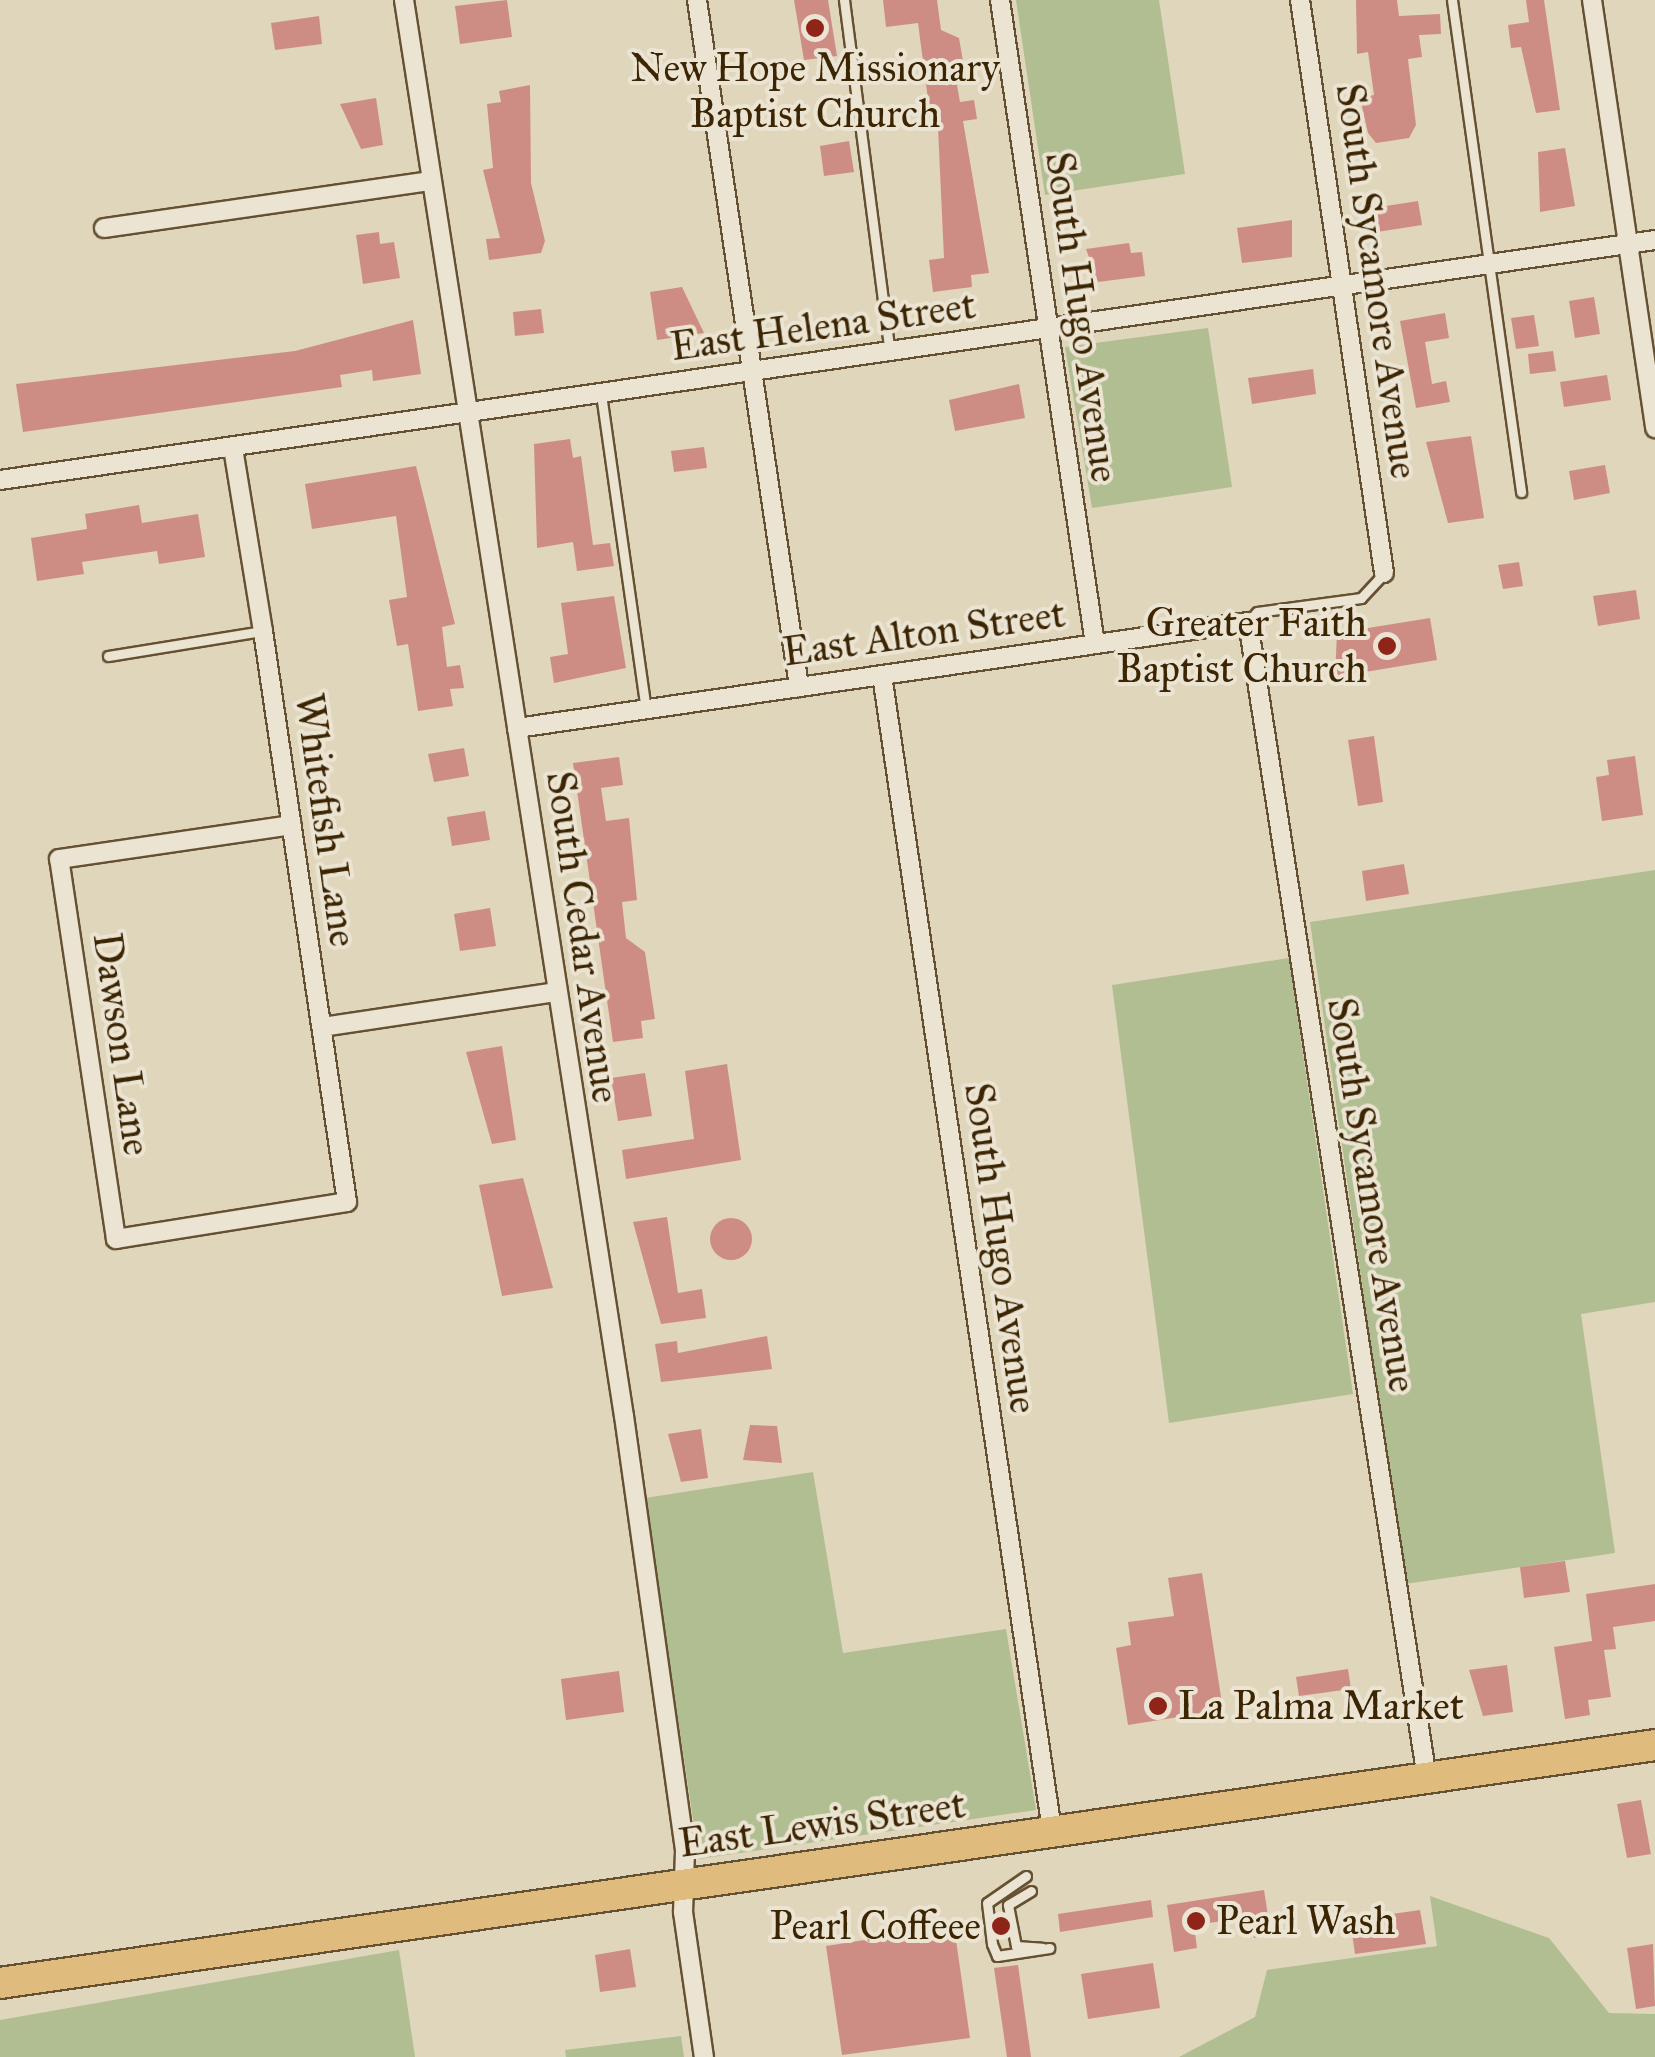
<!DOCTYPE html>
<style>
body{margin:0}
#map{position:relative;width:1655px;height:2057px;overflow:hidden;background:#e0d6bc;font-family:"IM FELL Great Primer",serif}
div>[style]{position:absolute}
.green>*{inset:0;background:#b1be92}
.building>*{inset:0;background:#ce8d84}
.round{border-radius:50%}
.roads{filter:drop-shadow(2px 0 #655131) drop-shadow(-2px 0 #655131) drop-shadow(0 2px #655131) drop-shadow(0 -2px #655131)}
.service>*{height:9px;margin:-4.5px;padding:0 4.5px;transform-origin:4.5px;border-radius:4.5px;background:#ebe4d3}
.minor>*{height:18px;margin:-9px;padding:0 9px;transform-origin:9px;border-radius:9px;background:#ebe4d3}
.primary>*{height:30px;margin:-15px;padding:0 15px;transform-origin:15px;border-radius:15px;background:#e0bb7e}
.dots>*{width:28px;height:28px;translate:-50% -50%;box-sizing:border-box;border:5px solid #ebe4d3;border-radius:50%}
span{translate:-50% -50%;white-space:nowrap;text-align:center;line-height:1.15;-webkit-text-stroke:8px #ebe4d3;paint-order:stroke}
.poi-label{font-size:40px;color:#3c2503}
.right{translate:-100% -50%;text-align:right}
.left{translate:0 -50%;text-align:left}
.street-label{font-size:40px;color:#3c2503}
</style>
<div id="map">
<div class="green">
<i style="clip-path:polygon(1016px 0,1159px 0,1185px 174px,1045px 195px)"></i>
<i style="clip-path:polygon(1208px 328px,1232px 487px,1092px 508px,1065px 347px)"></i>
<i style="clip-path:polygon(1655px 870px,1655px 1302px,1581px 1314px,1615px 1553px,1405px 1584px,1310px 922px)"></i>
<i style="clip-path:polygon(1289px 958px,1353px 1394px,1169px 1423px,1112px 985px)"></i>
<i style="clip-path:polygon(813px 1472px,843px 1653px,1006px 1629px,1036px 1810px,699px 1859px,645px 1498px)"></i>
<i style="clip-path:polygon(1430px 1896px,1549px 1938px,1609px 2013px,1655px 2014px,1655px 2057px,1179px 2057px,1255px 2017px,1267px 1970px,1437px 1946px)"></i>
<i style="clip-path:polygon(399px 1950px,415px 2057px,0 2057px,0 2020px)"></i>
<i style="clip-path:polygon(681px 2036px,684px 2057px,566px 2057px,565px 2050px)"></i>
</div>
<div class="building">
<i style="clip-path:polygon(507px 0,512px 37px,460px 44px,455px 6px)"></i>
<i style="clip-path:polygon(794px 0,828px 0,837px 56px,804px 60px)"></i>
<i style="clip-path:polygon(883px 0,937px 0,941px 30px,959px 38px,963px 61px,953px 63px,960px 102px,974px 100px,977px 119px,963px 121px,989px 273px,971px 275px,972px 287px,933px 292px,929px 260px,944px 258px,938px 128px,921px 130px,918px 109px,929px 107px,918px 23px,886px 27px)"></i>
<i style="clip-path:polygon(1356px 0,1397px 0,1399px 16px,1440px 14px,1441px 34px,1419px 35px,1422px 57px,1408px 59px,1416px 125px,1409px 138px,1376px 143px,1368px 133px,1360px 98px,1374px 95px,1368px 52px,1357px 54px)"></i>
<i style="clip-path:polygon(1526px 0,1544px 0,1560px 110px,1536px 113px,1521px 47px,1511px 48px,1508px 25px,1529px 22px)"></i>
<i style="clip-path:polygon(319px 16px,322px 44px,275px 50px,271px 23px)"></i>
<i style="clip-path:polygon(530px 85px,531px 183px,545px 241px,541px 253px,489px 260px,486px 239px,500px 238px,483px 170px,493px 168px,487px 104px,501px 102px,499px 91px)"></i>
<i style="clip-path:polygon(376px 98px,383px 145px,361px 149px,340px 104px)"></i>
<i style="clip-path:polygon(849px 141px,854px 172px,824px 176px,820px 146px)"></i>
<i style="clip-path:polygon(1565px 148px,1575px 206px,1540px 212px,1538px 152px)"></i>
<i style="clip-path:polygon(1418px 201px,1422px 225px,1377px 232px,1373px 208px)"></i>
<i style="clip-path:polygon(1292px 220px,1292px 257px,1242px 263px,1237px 228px)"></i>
<i style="clip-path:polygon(379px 232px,380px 244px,394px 242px,400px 278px,363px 284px,356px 235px)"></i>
<i style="clip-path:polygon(1129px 243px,1131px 253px,1142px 252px,1145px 276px,1098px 282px,1086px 249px)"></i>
<i style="clip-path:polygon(682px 287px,704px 333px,657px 340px,650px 292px)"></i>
<i style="clip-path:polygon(1594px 297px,1600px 334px,1575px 338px,1569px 301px)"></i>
<i style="clip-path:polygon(541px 309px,544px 333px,515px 336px,513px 312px)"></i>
<i style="clip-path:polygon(1445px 313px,1449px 338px,1425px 342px,1432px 384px,1446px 381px,1450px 402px,1416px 408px,1400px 321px)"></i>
<i style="clip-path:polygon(1534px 315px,1539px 346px,1516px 349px,1511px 318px)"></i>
<i style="clip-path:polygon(413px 320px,421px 374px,373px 381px,372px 370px,340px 375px,342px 387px,23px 432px,16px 384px,295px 351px)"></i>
<i style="clip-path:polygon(1553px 351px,1556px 371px,1530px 374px,1528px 354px)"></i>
<i style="clip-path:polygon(1313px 369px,1316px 394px,1252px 404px,1248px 378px)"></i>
<i style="clip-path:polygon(1607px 375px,1611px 400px,1564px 407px,1560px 382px)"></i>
<i style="clip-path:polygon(1019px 384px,1025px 418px,955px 431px,949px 400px)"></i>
<i style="clip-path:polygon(1471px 436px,1484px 518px,1448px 523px,1426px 442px)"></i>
<i style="clip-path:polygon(570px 439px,573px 458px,581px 456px,593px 545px,610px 543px,614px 566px,577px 571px,573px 542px,537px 548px,534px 444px)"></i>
<i style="clip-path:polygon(704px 447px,707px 468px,674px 472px,671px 451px)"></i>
<i style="clip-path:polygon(1605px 465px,1610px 493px,1574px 500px,1569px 471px)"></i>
<i style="clip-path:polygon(416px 466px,455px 624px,442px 627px,447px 667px,460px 665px,464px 688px,450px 689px,453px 706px,418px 711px,408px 644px,397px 646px,389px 600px,407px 597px,396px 516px,312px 529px,305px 484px)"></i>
<i style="clip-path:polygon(139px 505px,142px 523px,198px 514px,205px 557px,159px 564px,157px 551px,82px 562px,84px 574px,37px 581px,31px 538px,87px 529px,85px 514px)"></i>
<i style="clip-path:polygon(1519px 562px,1523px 586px,1503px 589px,1498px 565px)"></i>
<i style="clip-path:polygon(1636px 590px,1640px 619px,1598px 626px,1593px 596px)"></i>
<i style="clip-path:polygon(614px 596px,626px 668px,554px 683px,550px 657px,568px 654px,561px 603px)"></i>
<i style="clip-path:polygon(1430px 618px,1437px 660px,1335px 677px,1337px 633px)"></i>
<i style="clip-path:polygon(1374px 736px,1383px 802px,1358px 806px,1348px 740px)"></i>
<i style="clip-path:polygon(464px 748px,469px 776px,434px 782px,428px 754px)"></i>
<i style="clip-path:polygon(1635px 756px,1643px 815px,1602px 821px,1596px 777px,1609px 775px,1607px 760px)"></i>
<i style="clip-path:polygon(619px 757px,623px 785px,601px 788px,606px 821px,629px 818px,637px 900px,622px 902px,626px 938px,645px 952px,655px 1019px,641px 1021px,643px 1038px,613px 1042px,573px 763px)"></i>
<i style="clip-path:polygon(485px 811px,490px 840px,452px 846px,447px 817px)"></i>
<i style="clip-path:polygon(1404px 864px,1409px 894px,1366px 901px,1362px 871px)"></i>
<i style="clip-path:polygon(490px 908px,496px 946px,460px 951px,454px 914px)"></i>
<i style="clip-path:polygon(502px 1046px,516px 1140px,492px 1144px,466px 1052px)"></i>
<i style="clip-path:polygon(727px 1064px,741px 1160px,626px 1179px,622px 1150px,694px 1139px,685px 1071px)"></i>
<i style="clip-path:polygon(645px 1073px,652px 1116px,618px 1121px,611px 1078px)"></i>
<i style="clip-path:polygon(523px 1178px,553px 1288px,502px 1296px,479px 1185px)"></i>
<i style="clip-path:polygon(667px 1217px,678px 1293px,702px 1289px,706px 1318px,661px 1324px,633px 1222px)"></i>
<i class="round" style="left:710px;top:1218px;width:42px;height:42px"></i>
<i style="clip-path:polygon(767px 1336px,772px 1369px,661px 1382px,655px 1344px,677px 1341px,678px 1353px)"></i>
<i style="clip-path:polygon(750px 1425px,777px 1426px,782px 1463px,743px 1460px)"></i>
<i style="clip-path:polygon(701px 1429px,708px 1478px,681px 1482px,668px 1434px)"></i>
<i style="clip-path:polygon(1565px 1561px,1570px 1592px,1524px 1598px,1520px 1567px)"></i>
<i style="clip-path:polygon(1202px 1573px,1223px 1710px,1128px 1725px,1116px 1648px,1131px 1645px,1128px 1622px,1174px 1616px,1168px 1578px)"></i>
<i style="clip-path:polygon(1655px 1584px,1655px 1621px,1613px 1627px,1616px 1649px,1604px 1650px,1611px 1697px,1588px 1700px,1590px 1715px,1565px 1719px,1554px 1647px,1592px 1641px,1586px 1594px)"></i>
<i style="clip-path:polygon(1507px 1665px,1513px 1712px,1483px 1716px,1469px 1670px)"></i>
<i style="clip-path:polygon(1348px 1669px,1351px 1689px,1299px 1696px,1296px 1677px)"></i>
<i style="clip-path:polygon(619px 1671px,624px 1712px,566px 1720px,561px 1679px)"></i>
<i style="clip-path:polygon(1641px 1800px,1651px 1854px,1627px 1858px,1617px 1804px)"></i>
<i style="clip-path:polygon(1264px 1890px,1271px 1935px,1254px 1938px,1251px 1917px,1194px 1925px,1197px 1948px,1174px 1952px,1167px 1905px)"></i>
<i style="clip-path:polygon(1151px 1900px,1153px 1917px,1060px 1932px,1058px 1914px)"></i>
<i style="clip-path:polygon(1420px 1910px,1426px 1944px,1355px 1954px,1350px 1920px)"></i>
<i style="clip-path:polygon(954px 1926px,970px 2038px,842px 2055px,826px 1946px)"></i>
<i style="clip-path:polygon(1653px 1944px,1655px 2006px,1636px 2009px,1627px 1948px)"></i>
<i style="clip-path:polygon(630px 1949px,636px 1987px,600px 1992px,595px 1955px)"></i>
<i style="clip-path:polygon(1153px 1963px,1160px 2008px,1088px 2019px,1081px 1974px)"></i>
<i style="clip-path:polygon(1018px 1965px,1031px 2057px,1007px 2057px,994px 1968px)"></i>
</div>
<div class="roads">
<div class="service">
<i style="left:844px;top:0;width:355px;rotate:82.6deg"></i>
<i style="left:1452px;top:0;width:497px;rotate:82deg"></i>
<i style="left:601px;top:394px;width:318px;rotate:81.9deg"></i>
<i style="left:1248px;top:622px;width:13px;rotate:-48deg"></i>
<i style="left:1257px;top:612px;width:105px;rotate:-7.7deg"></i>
<i style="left:1361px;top:598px;width:34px;rotate:-47deg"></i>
<i style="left:108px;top:656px;width:157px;rotate:-9.2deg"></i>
<i style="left:1026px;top:1876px;width:47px;rotate:145.3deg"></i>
<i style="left:987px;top:1903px;width:41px;rotate:83deg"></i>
<i style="left:992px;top:1944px;width:13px;rotate:67deg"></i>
<i style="left:997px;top:1956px;width:53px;rotate:-8.7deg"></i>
<i style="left:1031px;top:1891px;width:27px;rotate:149deg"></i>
<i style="left:1008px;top:1905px;width:42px;rotate:79deg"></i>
<i style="left:1016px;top:1946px;width:26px;rotate:4deg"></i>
</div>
<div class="minor">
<i style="left:404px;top:0;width:1433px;rotate:81.17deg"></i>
<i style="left:624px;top:1416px;width:438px;rotate:82deg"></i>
<i style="left:685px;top:1850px;width:62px;rotate:91.8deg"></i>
<i style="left:683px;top:1912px;width:147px;rotate:81.8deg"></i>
<i style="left:697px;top:0;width:695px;rotate:81.55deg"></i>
<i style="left:1000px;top:0;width:651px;rotate:81.61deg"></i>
<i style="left:1300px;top:0;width:579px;rotate:81.66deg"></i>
<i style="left:1592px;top:0;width:433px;rotate:81.6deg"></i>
<i style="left:104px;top:228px;width:330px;rotate:-8.2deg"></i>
<i style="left:233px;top:448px;width:185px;rotate:80.7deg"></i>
<i style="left:263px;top:631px;width:577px;rotate:81.63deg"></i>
<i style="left:347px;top:1202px;width:234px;rotate:170.9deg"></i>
<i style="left:116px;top:1239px;width:384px;rotate:-98.5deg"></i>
<i style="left:59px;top:859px;width:235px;rotate:-8.3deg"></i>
<i style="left:0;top:480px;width:1672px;rotate:-8.25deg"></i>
<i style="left:882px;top:675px;width:1168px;rotate:81.63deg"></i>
<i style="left:517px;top:728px;width:739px;rotate:-8.25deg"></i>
<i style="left:1248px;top:622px;width:1170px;rotate:81.2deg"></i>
<i style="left:322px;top:1027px;width:237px;rotate:-8.5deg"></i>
</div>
<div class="primary">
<i style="left:0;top:1983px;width:1672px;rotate:-8.18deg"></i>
</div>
</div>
<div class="dots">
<i style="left:815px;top:28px;background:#8f2418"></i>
<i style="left:1387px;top:646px;background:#8f2418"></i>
<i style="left:1158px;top:1706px;background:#8f2418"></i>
<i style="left:1196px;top:1921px;background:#8f2418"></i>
<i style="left:1001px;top:1926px;background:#8f2418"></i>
</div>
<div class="poi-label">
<span style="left:815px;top:91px">New Hope Missionary<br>Baptist Church</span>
<span class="right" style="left:1367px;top:646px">Greater Faith<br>Baptist Church</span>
<span class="left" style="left:1178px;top:1706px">La Palma Market</span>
<span class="left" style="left:1216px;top:1921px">Pearl Wash</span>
<span class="right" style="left:981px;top:1926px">Pearl Coffeee</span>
</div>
<div class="street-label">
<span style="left:1377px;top:281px;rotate:82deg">South Sycamore Avenue</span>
<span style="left:1082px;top:317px;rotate:82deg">South Hugo Avenue</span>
<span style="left:823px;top:326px;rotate:-8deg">East Helena Street</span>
<span style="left:924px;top:633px;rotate:-8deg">East Alton Street</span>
<span style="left:326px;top:820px;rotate:82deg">Whitefish Lane</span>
<span style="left:583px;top:937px;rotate:82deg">South Cedar Avenue</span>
<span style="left:122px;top:1044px;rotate:82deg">Dawson Lane</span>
<span style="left:1372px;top:1195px;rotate:81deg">South Sycamore Avenue</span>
<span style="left:1001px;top:1248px;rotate:82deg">South Hugo Avenue</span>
<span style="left:822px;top:1824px;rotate:-8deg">East Lewis Street</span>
</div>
</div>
